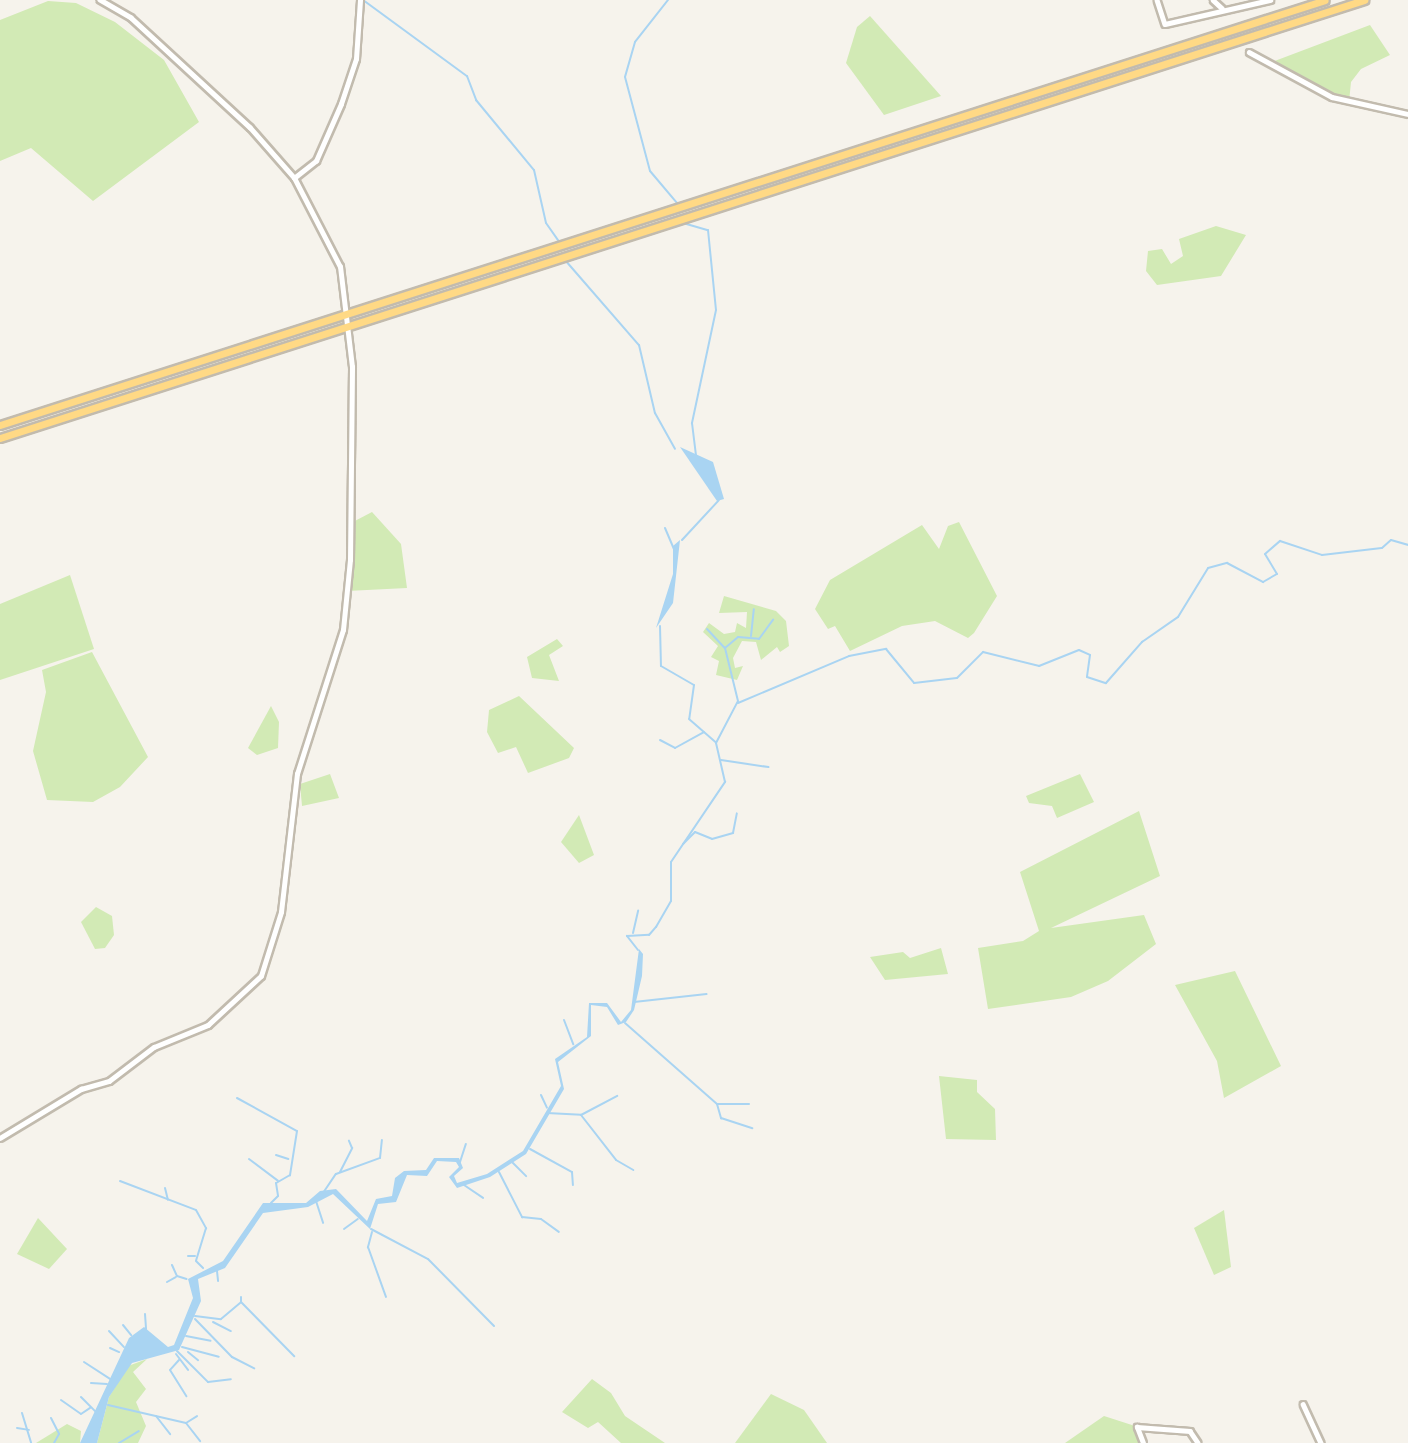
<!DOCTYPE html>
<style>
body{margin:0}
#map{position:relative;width:1408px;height:1443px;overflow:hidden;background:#f6f3ec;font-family:"IBM Plex Sans",sans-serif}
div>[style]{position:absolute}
.green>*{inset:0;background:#d2eab5}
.water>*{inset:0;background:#a9d4f2}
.stream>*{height:2px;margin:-1px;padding:0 1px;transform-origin:1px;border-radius:1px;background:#a9d4f2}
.roads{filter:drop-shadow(2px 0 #c2bbae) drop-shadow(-2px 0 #c2bbae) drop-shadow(0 2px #c2bbae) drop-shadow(0 -2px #c2bbae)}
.minor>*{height:4.5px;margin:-2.25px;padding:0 2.25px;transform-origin:2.25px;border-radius:2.25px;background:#fff}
.trunk>*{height:7px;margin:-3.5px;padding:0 3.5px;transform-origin:3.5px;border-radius:3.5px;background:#ffd985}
span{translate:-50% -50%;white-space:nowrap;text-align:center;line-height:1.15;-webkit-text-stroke:5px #fff;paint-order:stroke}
</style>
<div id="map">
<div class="green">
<i style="clip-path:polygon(48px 1px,76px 3px,115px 22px,164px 60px,199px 122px,93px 201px,31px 148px,0 161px,0 20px)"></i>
<i style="clip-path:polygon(870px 16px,941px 96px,884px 115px,846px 63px,857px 27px)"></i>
<i style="clip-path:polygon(1370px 25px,1390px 55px,1361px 69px,1351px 82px,1349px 102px,1272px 62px)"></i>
<i style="clip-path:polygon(1216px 226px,1246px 235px,1221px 276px,1157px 285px,1146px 271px,1148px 251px,1162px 249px,1171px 264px,1183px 256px,1179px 239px)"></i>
<i style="clip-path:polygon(372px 512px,401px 544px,407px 588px,347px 591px,351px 523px)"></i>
<i style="clip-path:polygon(959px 522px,997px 596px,974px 633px,968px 638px,935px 621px,902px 626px,850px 651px,835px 626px,828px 629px,815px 609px,830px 580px,922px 525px,939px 549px,948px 526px)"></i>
<i style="clip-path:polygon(70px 575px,94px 649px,0 680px,0 604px)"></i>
<i style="clip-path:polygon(724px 596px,776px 611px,786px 621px,789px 646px,780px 652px,777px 647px,761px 660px,756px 642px,742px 641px,733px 658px,735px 668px,743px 666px,737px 680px,716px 675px,719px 661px,711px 657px,718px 646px,703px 632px,709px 623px,724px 634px,735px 632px,737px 623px,746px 628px,747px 612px,719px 613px)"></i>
<i style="clip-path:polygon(557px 639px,563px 646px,549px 655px,559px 681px,532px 678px,527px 657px)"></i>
<i style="clip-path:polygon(92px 652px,148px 757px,120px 787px,93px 802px,47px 800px,33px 751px,46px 692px,42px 670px)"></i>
<i style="clip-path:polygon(519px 696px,574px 748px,569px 758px,528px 773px,516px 747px,498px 753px,487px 732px,489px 710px)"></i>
<i style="clip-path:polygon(271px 706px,279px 722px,278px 748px,257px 755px,248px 748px)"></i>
<i style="clip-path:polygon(330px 774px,339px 798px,302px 806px,300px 784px)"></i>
<i style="clip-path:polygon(1080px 774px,1094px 802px,1057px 818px,1052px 806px,1029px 803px,1026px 796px)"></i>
<i style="clip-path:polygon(1139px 811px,1160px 876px,1051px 928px,1144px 915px,1156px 944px,1108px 981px,1071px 997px,988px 1009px,978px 948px,1023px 941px,1039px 931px,1020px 872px)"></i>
<i style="clip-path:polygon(579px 815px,594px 855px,579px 863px,561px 842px)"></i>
<i style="clip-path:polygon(96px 907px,112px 916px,114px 935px,105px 948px,95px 949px,81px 922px)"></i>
<i style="clip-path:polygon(941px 948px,948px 974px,885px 980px,870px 957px,903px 952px,910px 958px)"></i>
<i style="clip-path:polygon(1235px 971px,1281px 1066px,1224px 1098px,1217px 1061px,1175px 985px)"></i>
<i style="clip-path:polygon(939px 1076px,977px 1080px,977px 1092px,995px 1109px,996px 1140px,946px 1139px)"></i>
<i style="clip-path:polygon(1224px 1210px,1231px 1267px,1214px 1275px,1194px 1228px)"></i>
<i style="clip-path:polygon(38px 1218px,67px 1249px,49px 1269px,17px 1254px)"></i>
<i style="clip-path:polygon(147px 1359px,133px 1372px,146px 1389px,136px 1402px,146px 1426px,138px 1443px,97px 1443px,109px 1397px,128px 1366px)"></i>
<i style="clip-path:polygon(592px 1379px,611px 1393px,625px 1416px,665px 1443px,621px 1443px,598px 1422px,588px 1428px,562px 1412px)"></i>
<i style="clip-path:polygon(771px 1394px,804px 1410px,827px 1443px,735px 1443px)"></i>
<i style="clip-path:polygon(1104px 1416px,1135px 1426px,1142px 1443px,1065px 1443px)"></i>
<i style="clip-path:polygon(67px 1424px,81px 1431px,80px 1443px,36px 1443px)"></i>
</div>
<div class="water">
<i style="clip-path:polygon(680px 447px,713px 462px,724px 499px,717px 501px)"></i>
<i style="clip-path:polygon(680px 540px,673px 603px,656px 628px,673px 574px,673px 546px)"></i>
<i style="clip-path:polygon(639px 949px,643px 954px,642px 976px,634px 1010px,626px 1022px,618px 1025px,607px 1007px,591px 1005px,591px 1036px,558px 1062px,564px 1089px,526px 1154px,490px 1177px,457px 1188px,449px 1177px,459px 1167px,456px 1162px,437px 1161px,427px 1176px,407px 1175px,396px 1202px,378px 1204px,370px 1229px,333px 1194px,308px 1207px,263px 1213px,225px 1268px,198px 1279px,201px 1301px,179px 1350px,132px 1363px,109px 1397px,97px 1443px,80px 1443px,129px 1338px,144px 1327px,168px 1347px,174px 1345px,193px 1298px,188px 1279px,223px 1261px,263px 1203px,306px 1203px,320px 1191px,336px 1189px,367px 1221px,376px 1199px,392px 1196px,395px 1178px,404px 1171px,426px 1170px,434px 1158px,459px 1158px,463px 1168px,454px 1176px,457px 1183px,487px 1174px,523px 1151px,561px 1086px,555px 1059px,587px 1037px,589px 1003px,607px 1003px,621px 1022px,631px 1010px)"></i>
</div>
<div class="stream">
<i style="left:363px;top:0;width:129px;rotate:36.2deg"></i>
<i style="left:467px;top:76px;width:26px;rotate:69deg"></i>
<i style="left:476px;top:100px;width:91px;rotate:50.4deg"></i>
<i style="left:534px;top:170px;width:54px;rotate:77.2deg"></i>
<i style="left:546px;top:223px;width:24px;rotate:55deg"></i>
<i style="left:668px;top:0;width:53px;rotate:128.2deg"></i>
<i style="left:635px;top:42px;width:36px;rotate:106deg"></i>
<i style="left:625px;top:77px;width:97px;rotate:75.1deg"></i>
<i style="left:650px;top:171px;width:42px;rotate:49.8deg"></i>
<i style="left:683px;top:223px;width:26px;rotate:16deg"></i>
<i style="left:708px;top:230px;width:80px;rotate:84.3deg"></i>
<i style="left:716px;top:310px;width:116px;rotate:102deg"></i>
<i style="left:692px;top:423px;width:34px;rotate:83deg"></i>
<i style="left:565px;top:260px;width:113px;rotate:49deg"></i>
<i style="left:639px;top:345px;width:70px;rotate:76.8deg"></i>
<i style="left:655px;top:413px;width:41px;rotate:60.9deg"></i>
<i style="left:665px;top:528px;width:25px;rotate:67deg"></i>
<i style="left:682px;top:540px;width:54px;rotate:-47.2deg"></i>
<i style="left:660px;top:626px;width:40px;rotate:88.6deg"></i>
<i style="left:661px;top:666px;width:38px;rotate:30deg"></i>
<i style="left:694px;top:685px;width:34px;rotate:98deg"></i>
<i style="left:689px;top:719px;width:35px;rotate:41deg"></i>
<i style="left:707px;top:629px;width:26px;rotate:47deg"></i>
<i style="left:751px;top:636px;width:27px;rotate:-84deg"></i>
<i style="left:738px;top:703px;width:121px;rotate:-22.9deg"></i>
<i style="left:849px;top:656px;width:38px;rotate:-11deg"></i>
<i style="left:886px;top:649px;width:44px;rotate:50.5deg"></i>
<i style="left:914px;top:683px;width:43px;rotate:-6.6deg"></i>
<i style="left:957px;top:678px;width:37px;rotate:-45deg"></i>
<i style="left:983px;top:652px;width:58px;rotate:14deg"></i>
<i style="left:1039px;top:666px;width:43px;rotate:-21.8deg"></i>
<i style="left:1079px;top:650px;width:12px;rotate:24deg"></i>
<i style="left:1090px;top:655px;width:22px;rotate:98deg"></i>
<i style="left:1087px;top:677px;width:20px;rotate:18deg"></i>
<i style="left:1106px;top:683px;width:55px;rotate:-48.7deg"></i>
<i style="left:1142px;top:642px;width:44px;rotate:-34.8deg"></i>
<i style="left:1178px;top:617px;width:57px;rotate:-58.5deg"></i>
<i style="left:1208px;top:568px;width:20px;rotate:-15deg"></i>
<i style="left:1227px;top:563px;width:41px;rotate:27.8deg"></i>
<i style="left:1263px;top:582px;width:16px;rotate:-30deg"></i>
<i style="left:1277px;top:574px;width:23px;rotate:-121deg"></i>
<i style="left:1265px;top:554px;width:20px;rotate:-41deg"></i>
<i style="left:1280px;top:541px;width:44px;rotate:18.4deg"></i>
<i style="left:1322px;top:555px;width:60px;rotate:-6.7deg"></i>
<i style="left:1382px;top:548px;width:12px;rotate:-42deg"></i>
<i style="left:1391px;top:540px;width:18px;rotate:16deg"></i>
<i style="left:660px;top:740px;width:17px;rotate:28deg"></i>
<i style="left:675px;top:748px;width:33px;rotate:-29deg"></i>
<i style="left:721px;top:760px;width:48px;rotate:8.5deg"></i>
<i style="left:683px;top:844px;width:17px;rotate:-45deg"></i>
<i style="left:695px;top:832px;width:18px;rotate:22deg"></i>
<i style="left:712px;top:839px;width:22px;rotate:-16deg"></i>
<i style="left:733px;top:833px;width:20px;rotate:-79deg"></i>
<i style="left:633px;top:933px;width:23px;rotate:-77deg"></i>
<i style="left:638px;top:950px;width:18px;rotate:-128deg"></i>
<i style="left:627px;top:936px;width:22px;rotate:-3deg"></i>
<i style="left:649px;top:935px;width:11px;rotate:-49deg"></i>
<i style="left:656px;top:927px;width:30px;rotate:-60deg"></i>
<i style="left:671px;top:901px;width:39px;rotate:-90deg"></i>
<i style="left:671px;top:862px;width:97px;rotate:-56deg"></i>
<i style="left:725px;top:782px;width:40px;rotate:-103deg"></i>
<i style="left:716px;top:743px;width:47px;rotate:-62.4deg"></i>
<i style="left:738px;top:701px;width:55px;rotate:-103.8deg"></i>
<i style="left:725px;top:648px;width:17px;rotate:-40deg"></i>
<i style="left:738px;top:637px;width:21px;rotate:5deg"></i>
<i style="left:759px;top:639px;width:24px;rotate:-54deg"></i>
<i style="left:634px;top:1002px;width:73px;rotate:-6.3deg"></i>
<i style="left:564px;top:1020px;width:26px;rotate:69deg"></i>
<i style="left:625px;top:1023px;width:123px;rotate:41.4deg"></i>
<i style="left:717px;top:1104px;width:32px"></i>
<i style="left:541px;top:1095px;width:14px;rotate:65deg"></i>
<i style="left:237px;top:1098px;width:68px;rotate:28.8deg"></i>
<i style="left:297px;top:1131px;width:45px;rotate:99deg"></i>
<i style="left:290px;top:1175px;width:16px;rotate:150deg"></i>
<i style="left:276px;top:1183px;width:13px;rotate:81deg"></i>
<i style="left:278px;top:1196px;width:10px;rotate:135deg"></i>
<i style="left:717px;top:1104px;width:15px;rotate:74deg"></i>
<i style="left:721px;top:1118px;width:33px;rotate:18deg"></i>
<i style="left:547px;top:1113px;width:34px;rotate:3deg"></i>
<i style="left:581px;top:1115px;width:57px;rotate:52.1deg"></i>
<i style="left:616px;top:1160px;width:20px;rotate:30deg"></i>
<i style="left:581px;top:1115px;width:41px;rotate:-27.8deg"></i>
<i style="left:530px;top:1149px;width:48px;rotate:28.7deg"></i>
<i style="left:572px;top:1172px;width:13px;rotate:86deg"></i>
<i style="left:276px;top:1155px;width:13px;rotate:18deg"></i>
<i style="left:249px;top:1159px;width:36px;rotate:37deg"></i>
<i style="left:460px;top:1162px;width:19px;rotate:-72deg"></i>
<i style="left:512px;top:1162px;width:20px;rotate:45deg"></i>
<i style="left:340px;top:1172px;width:27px;rotate:-63deg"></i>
<i style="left:352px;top:1148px;width:8px;rotate:-113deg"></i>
<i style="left:499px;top:1172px;width:51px;rotate:62.9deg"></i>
<i style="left:522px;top:1217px;width:19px;rotate:6deg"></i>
<i style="left:541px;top:1219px;width:22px;rotate:36deg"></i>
<i style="left:120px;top:1181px;width:81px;rotate:20.9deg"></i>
<i style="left:196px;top:1210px;width:21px;rotate:61deg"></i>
<i style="left:206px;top:1228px;width:34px;rotate:107deg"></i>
<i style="left:196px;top:1261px;width:10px;rotate:45deg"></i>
<i style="left:464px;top:1185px;width:23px;rotate:34deg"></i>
<i style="left:165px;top:1188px;width:12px;rotate:76deg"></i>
<i style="left:323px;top:1193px;width:23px;rotate:-56deg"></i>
<i style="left:336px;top:1174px;width:47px;rotate:-20deg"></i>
<i style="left:380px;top:1158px;width:18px;rotate:-84deg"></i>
<i style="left:316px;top:1201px;width:23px;rotate:72deg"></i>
<i style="left:344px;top:1229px;width:17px;rotate:-36deg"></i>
<i style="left:371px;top:1229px;width:64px;rotate:27.8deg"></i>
<i style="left:428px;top:1259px;width:94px;rotate:45.4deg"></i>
<i style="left:372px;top:1232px;width:16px;rotate:105deg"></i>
<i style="left:368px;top:1247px;width:53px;rotate:70.2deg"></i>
<i style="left:188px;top:1256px;width:7px"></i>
<i style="left:172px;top:1265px;width:12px;rotate:66deg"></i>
<i style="left:177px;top:1276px;width:10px;rotate:17deg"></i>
<i style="left:217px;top:1271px;width:10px;rotate:84deg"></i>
<i style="left:167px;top:1282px;width:10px;rotate:-29deg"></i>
<i style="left:241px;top:1297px;width:4px;rotate:90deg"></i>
<i style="left:145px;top:1314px;width:15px;rotate:86deg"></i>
<i style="left:195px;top:1316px;width:26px;rotate:7deg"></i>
<i style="left:221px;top:1319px;width:26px;rotate:-40deg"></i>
<i style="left:241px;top:1302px;width:76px;rotate:45.5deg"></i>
<i style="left:195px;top:1319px;width:53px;rotate:45.8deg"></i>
<i style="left:232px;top:1357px;width:25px;rotate:27deg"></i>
<i style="left:213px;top:1322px;width:20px;rotate:27deg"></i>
<i style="left:123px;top:1325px;width:13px;rotate:51deg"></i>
<i style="left:109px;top:1331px;width:22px;rotate:47deg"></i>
<i style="left:186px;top:1336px;width:25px;rotate:11deg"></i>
<i style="left:182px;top:1347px;width:38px;rotate:15deg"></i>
<i style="left:110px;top:1348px;width:10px;rotate:24deg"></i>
<i style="left:177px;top:1351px;width:44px;rotate:45deg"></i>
<i style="left:208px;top:1382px;width:23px;rotate:-7deg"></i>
<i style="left:188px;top:1352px;width:13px;rotate:39deg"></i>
<i style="left:176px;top:1354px;width:20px;rotate:53deg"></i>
<i style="left:179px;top:1360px;width:13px;rotate:132deg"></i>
<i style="left:170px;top:1370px;width:31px;rotate:58deg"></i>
<i style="left:84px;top:1362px;width:31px;rotate:33deg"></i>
<i style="left:91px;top:1383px;width:16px;rotate:4deg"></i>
<i style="left:81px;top:1397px;width:21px;rotate:45deg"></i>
<i style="left:61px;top:1400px;width:24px;rotate:35deg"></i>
<i style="left:81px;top:1414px;width:11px;rotate:-34deg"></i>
<i style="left:108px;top:1405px;width:80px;rotate:13deg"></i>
<i style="left:186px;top:1423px;width:23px;rotate:52deg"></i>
<i style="left:22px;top:1413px;width:31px;rotate:73deg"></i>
<i style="left:156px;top:1416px;width:23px;rotate:52deg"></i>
<i style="left:51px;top:1418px;width:18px;rotate:63deg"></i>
<i style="left:59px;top:1434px;width:10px;rotate:119deg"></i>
<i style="left:186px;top:1423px;width:13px;rotate:-32deg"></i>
<i style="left:17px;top:1428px;width:12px;rotate:9deg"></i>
<i style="left:119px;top:1443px;width:23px;rotate:-31deg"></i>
</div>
<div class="roads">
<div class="minor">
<i style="left:1157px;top:0;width:25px;rotate:72deg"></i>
<i style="left:1165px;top:24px;width:108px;rotate:-12.9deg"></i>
<i style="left:1213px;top:0;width:12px;rotate:42deg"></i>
<i style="left:1249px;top:52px;width:94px;rotate:28.5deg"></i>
<i style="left:1332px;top:97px;width:78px;rotate:12.6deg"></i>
<i style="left:294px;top:178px;width:28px;rotate:-38deg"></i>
<i style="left:316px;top:161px;width:62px;rotate:-66.3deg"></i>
<i style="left:341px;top:104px;width:47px;rotate:-71.6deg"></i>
<i style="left:356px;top:59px;width:59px;rotate:-86.1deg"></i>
<i style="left:0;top:1138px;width:95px;rotate:-31.2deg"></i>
<i style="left:81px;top:1089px;width:29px;rotate:-16deg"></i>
<i style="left:109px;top:1081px;width:56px;rotate:-37.1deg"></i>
<i style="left:154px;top:1047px;width:58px;rotate:-22.2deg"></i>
<i style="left:208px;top:1025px;width:72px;rotate:-42.8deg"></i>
<i style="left:261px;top:976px;width:67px;rotate:-72.6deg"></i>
<i style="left:281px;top:912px;width:139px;rotate:-83.4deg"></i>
<i style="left:297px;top:774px;width:151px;rotate:-72.3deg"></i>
<i style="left:343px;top:630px;width:70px;rotate:-84.3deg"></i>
<i style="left:350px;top:560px;width:193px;rotate:-89.4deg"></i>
<i style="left:352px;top:367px;width:101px;rotate:-96.8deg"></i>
<i style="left:340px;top:267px;width:100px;rotate:-117.3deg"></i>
<i style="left:294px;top:178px;width:67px;rotate:-131.3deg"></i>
<i style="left:250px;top:128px;width:162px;rotate:-137.3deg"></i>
<i style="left:131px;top:18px;width:36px;rotate:-150deg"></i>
<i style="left:1303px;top:1404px;width:43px;rotate:65.2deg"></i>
<i style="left:1143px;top:1443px;width:17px;rotate:-111deg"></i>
<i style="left:1137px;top:1427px;width:53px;rotate:4.3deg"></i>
<i style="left:1190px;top:1431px;width:14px;rotate:56deg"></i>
</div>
<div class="trunk">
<i style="left:0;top:425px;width:1391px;rotate:-17.78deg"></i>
<i style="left:0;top:438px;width:1433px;rotate:-17.8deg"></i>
</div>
</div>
</div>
